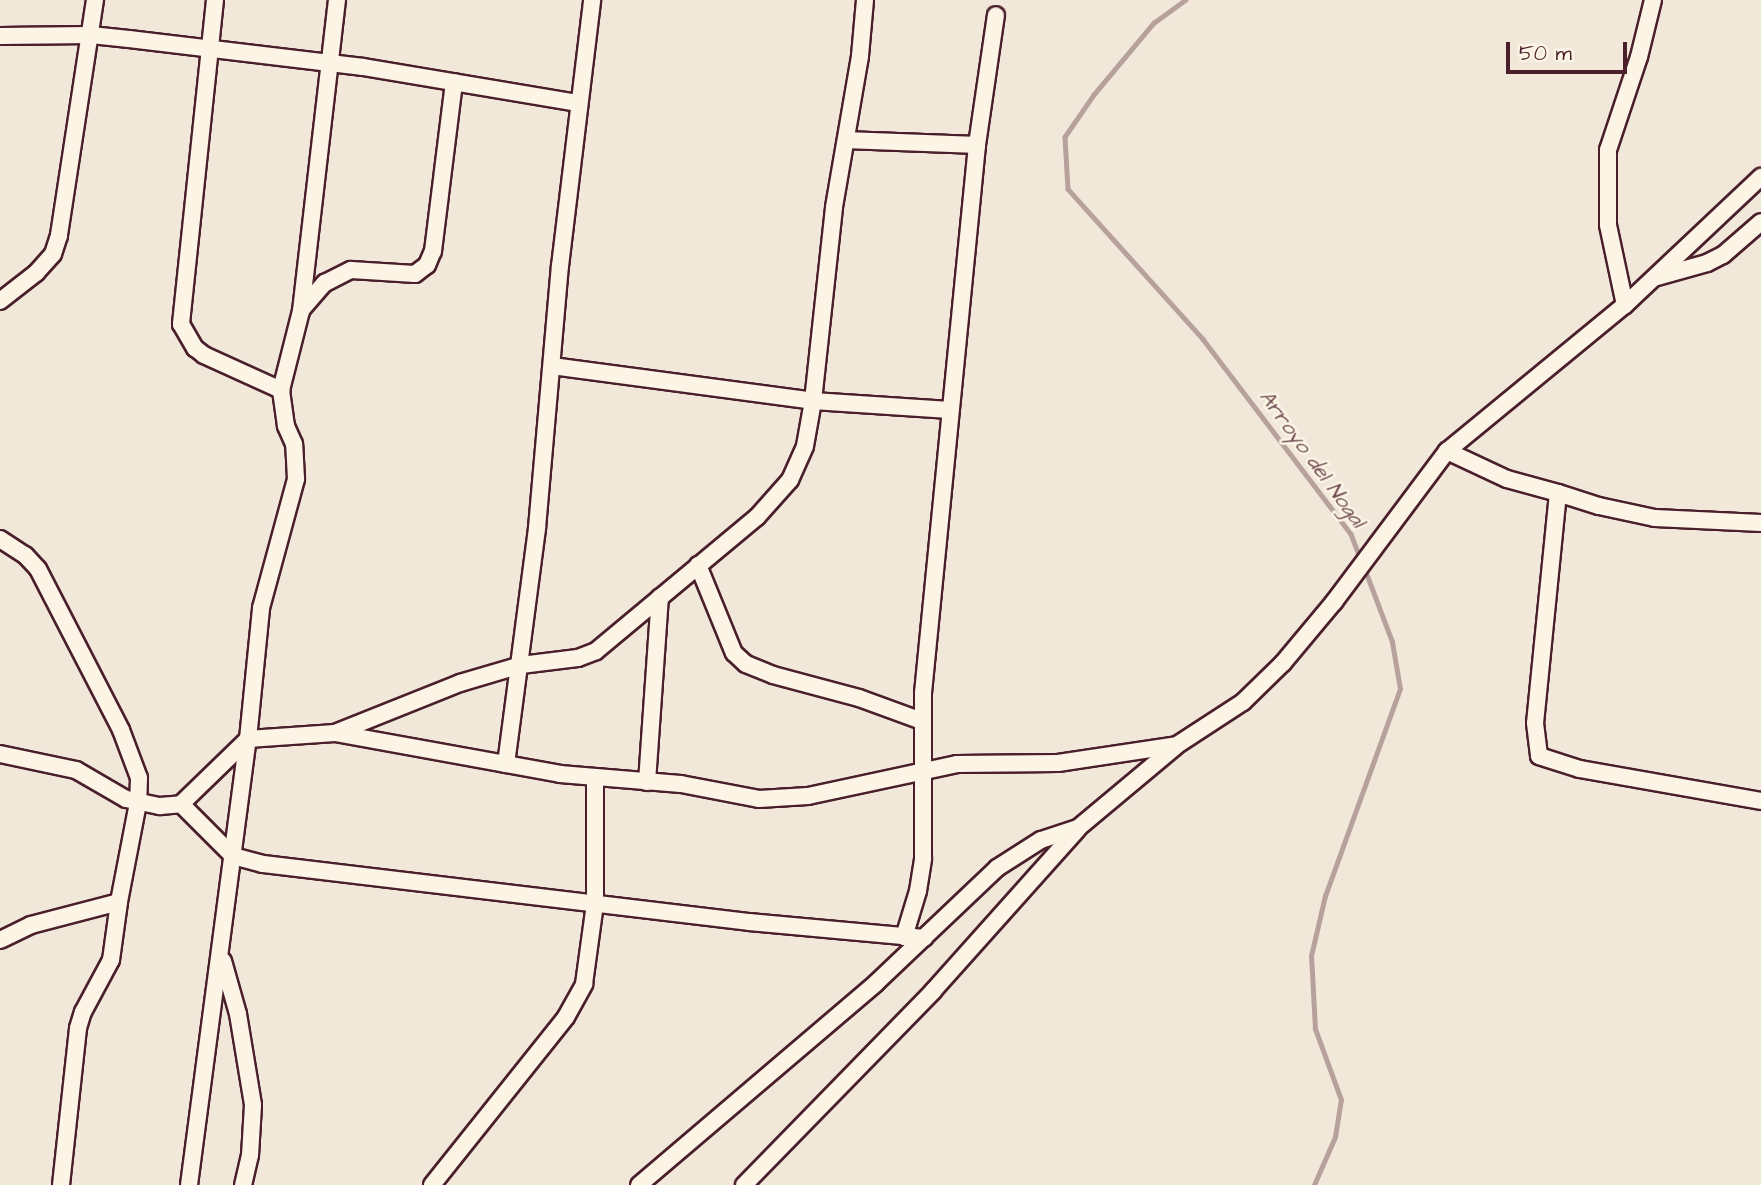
<!DOCTYPE html>
<style>
body{margin:0}
#map{position:relative;width:1761px;height:1185px;overflow:hidden;background:#f1e8da;font-family:"Architects Daughter",sans-serif}
div>[style]{position:absolute}
.stream>*{height:4.5px;margin:-2.25px;padding:0 2.25px;transform-origin:2.25px;border-radius:2.25px;background:#b6a19c}
.roads{filter:drop-shadow(2px 0 #4a1f2b) drop-shadow(-2px 0 #4a1f2b) drop-shadow(0 2px #4a1f2b) drop-shadow(0 -2px #4a1f2b)}
.minor>*{height:16px;margin:-8px;padding:0 8px;transform-origin:8px;border-radius:8px;background:#fcf5e5}
span{translate:-50% -50%;white-space:nowrap;text-align:center;line-height:1.15;-webkit-text-stroke:5px #fcf5e5;paint-order:stroke}
.water-label{font-size:21px;color:#704c53;font-style:italic}
.scale{position:absolute;left:1506px;top:42px;width:121px;height:32px;box-sizing:border-box;border:4px solid #4a1f2b;border-top:0;padding-left:9px;font-size:21px;line-height:24px;white-space:nowrap;color:#4a1f2b;-webkit-text-stroke:5px #fcf5e5;paint-order:stroke}
</style>
<div id="map">
<div class="stream">
<i style="left:1186px;top:0;width:39px;rotate:144deg"></i>
<i style="left:1154px;top:23px;width:94px;rotate:129.8deg"></i>
<i style="left:1094px;top:95px;width:51px;rotate:124.6deg"></i>
<i style="left:1065px;top:137px;width:52px;rotate:86.7deg"></i>
<i style="left:1068px;top:189px;width:202px;rotate:48deg"></i>
<i style="left:1203px;top:339px;width:245px;rotate:52.8deg"></i>
<i style="left:1351px;top:534px;width:28px;rotate:69deg"></i>
<i style="left:1314px;top:1185px;width:52px;rotate:-66.4deg"></i>
<i style="left:1335px;top:1137px;width:37px;rotate:-81deg"></i>
<i style="left:1341px;top:1100px;width:76px;rotate:-110.1deg"></i>
<i style="left:1315px;top:1029px;width:73px;rotate:-93.1deg"></i>
<i style="left:1311px;top:956px;width:62px;rotate:-76.9deg"></i>
<i style="left:1325px;top:896px;width:220px;rotate:-70.1deg"></i>
<i style="left:1400px;top:689px;width:48px;rotate:-99.7deg"></i>
<i style="left:1392px;top:642px;width:79px;rotate:-110.7deg"></i>
</div>
<div class="roads">
<div class="minor">
<i style="left:215px;top:0;width:326px;rotate:96deg"></i>
<i style="left:181px;top:324px;width:28px;rotate:60deg"></i>
<i style="left:195px;top:348px;width:11px;rotate:38deg"></i>
<i style="left:204px;top:355px;width:85px;rotate:24.4deg"></i>
<i style="left:0;top:36px;width:91px;rotate:-0.6deg"></i>
<i style="left:91px;top:35px;width:38px;rotate:6deg"></i>
<i style="left:129px;top:39px;width:236px;rotate:6.8deg"></i>
<i style="left:363px;top:67px;width:218px;rotate:9.5deg"></i>
<i style="left:846px;top:140px;width:131px;rotate:2.2deg"></i>
<i style="left:1657px;top:277px;width:52px;rotate:-15.6deg"></i>
<i style="left:1707px;top:263px;width:18px;rotate:-27deg"></i>
<i style="left:1723px;top:255px;width:50px;rotate:-41deg"></i>
<i style="left:0;top:301px;width:46px;rotate:-37.9deg"></i>
<i style="left:36px;top:273px;width:25px;rotate:-48deg"></i>
<i style="left:53px;top:254px;width:20px;rotate:-72deg"></i>
<i style="left:59px;top:235px;width:238px;rotate:-81.3deg"></i>
<i style="left:1625px;top:305px;width:82px;rotate:-102deg"></i>
<i style="left:1608px;top:225px;width:75px;rotate:-90deg"></i>
<i style="left:1608px;top:150px;width:98px;rotate:-71.6deg"></i>
<i style="left:1639px;top:57px;width:59px;rotate:-76.2deg"></i>
<i style="left:302px;top:309px;width:35px;rotate:-49deg"></i>
<i style="left:325px;top:283px;width:29px;rotate:-27deg"></i>
<i style="left:351px;top:270px;width:64px;rotate:3.6deg"></i>
<i style="left:415px;top:274px;width:15px;rotate:-37deg"></i>
<i style="left:427px;top:265px;width:15px;rotate:-67deg"></i>
<i style="left:433px;top:251px;width:170px;rotate:-82.9deg"></i>
<i style="left:552px;top:366px;width:263px;rotate:7.6deg"></i>
<i style="left:813px;top:401px;width:137px;rotate:3.8deg"></i>
<i style="left:1447px;top:451px;width:66px;rotate:25deg"></i>
<i style="left:1507px;top:479px;width:53px;rotate:15.4deg"></i>
<i style="left:1558px;top:493px;width:231px;rotate:95.7deg"></i>
<i style="left:1535px;top:723px;width:33px;rotate:83deg"></i>
<i style="left:1539px;top:756px;width:43px;rotate:17.6deg"></i>
<i style="left:1580px;top:769px;width:184px;rotate:10deg"></i>
<i style="left:1558px;top:493px;width:43px;rotate:17.6deg"></i>
<i style="left:1599px;top:506px;width:57px;rotate:12.1deg"></i>
<i style="left:1655px;top:518px;width:106px;rotate:2.7deg"></i>
<i style="left:0;top:539px;width:30px;rotate:33deg"></i>
<i style="left:25px;top:555px;width:19px;rotate:47deg"></i>
<i style="left:38px;top:569px;width:181px;rotate:62.7deg"></i>
<i style="left:121px;top:730px;width:51px;rotate:69.4deg"></i>
<i style="left:139px;top:778px;width:25px;rotate:92deg"></i>
<i style="left:138px;top:803px;width:101px;rotate:100.9deg"></i>
<i style="left:119px;top:902px;width:91px;rotate:165.4deg"></i>
<i style="left:31px;top:925px;width:34px;rotate:154deg"></i>
<i style="left:698px;top:565px;width:95px;rotate:67.8deg"></i>
<i style="left:734px;top:653px;width:16px;rotate:43deg"></i>
<i style="left:746px;top:664px;width:29px;rotate:22deg"></i>
<i style="left:773px;top:675px;width:89px;rotate:15deg"></i>
<i style="left:859px;top:698px;width:67px;rotate:20.1deg"></i>
<i style="left:335px;top:733px;width:135px;rotate:-21.8deg"></i>
<i style="left:460px;top:683px;width:64px;rotate:-16.4deg"></i>
<i style="left:521px;top:665px;width:57px;rotate:-7deg"></i>
<i style="left:578px;top:658px;width:19px;rotate:-21deg"></i>
<i style="left:596px;top:651px;width:209px;rotate:-39.8deg"></i>
<i style="left:757px;top:517px;width:50px;rotate:-48.3deg"></i>
<i style="left:790px;top:480px;width:37px;rotate:-66deg"></i>
<i style="left:805px;top:446px;width:46px;rotate:-79.9deg"></i>
<i style="left:813px;top:401px;width:195px;rotate:-83.8deg"></i>
<i style="left:834px;top:207px;width:153px;rotate:-80.2deg"></i>
<i style="left:860px;top:56px;width:56px;rotate:-84.9deg"></i>
<i style="left:0;top:754px;width:78px;rotate:11.9deg"></i>
<i style="left:76px;top:770px;width:58px;rotate:30.1deg"></i>
<i style="left:126px;top:799px;width:35px;rotate:12deg"></i>
<i style="left:160px;top:806px;width:21px;rotate:-5deg"></i>
<i style="left:181px;top:804px;width:93px;rotate:-44.1deg"></i>
<i style="left:248px;top:739px;width:87px;rotate:-3.9deg"></i>
<i style="left:335px;top:733px;width:229px;rotate:10.3deg"></i>
<i style="left:560px;top:774px;width:121px;rotate:4.7deg"></i>
<i style="left:681px;top:784px;width:79px;rotate:10.9deg"></i>
<i style="left:759px;top:799px;width:49px;rotate:-3.5deg"></i>
<i style="left:808px;top:796px;width:152px;rotate:-12.1deg"></i>
<i style="left:957px;top:764px;width:101px;rotate:-0.6deg"></i>
<i style="left:1058px;top:763px;width:120px;rotate:-8.6deg"></i>
<i style="left:1177px;top:745px;width:79px;rotate:-33.1deg"></i>
<i style="left:1243px;top:702px;width:56px;rotate:-44.3deg"></i>
<i style="left:1283px;top:663px;width:80px;rotate:-50.1deg"></i>
<i style="left:1334px;top:602px;width:189px;rotate:-53.2deg"></i>
<i style="left:1447px;top:451px;width:230px;rotate:-39.4deg"></i>
<i style="left:1625px;top:305px;width:187px;rotate:-43.3deg"></i>
<i style="left:506px;top:764px;width:238px;rotate:-82.5deg"></i>
<i style="left:537px;top:528px;width:263px;rotate:-85deg"></i>
<i style="left:560px;top:266px;width:268px;rotate:-83.1deg"></i>
<i style="left:647px;top:782px;width:185px;rotate:-86deg"></i>
<i style="left:181px;top:804px;width:74px;rotate:45deg"></i>
<i style="left:233px;top:856px;width:31px;rotate:15deg"></i>
<i style="left:263px;top:864px;width:489px;rotate:6.8deg"></i>
<i style="left:749px;top:922px;width:176px;rotate:5.2deg"></i>
<i style="left:904px;top:937px;width:48px;rotate:-73.1deg"></i>
<i style="left:918px;top:891px;width:33px;rotate:-81deg"></i>
<i style="left:923px;top:858px;width:165px;rotate:-90deg"></i>
<i style="left:923px;top:693px;width:551px;rotate:-84.37deg"></i>
<i style="left:977px;top:145px;width:131px;rotate:-81.7deg"></i>
<i style="left:223px;top:961px;width:55px;rotate:74.2deg"></i>
<i style="left:238px;top:1014px;width:92px;rotate:80.6deg"></i>
<i style="left:253px;top:1105px;width:50px;rotate:93.4deg"></i>
<i style="left:250px;top:1155px;width:31px;rotate:103deg"></i>
<i style="left:61px;top:1185px;width:158px;rotate:-83.8deg"></i>
<i style="left:78px;top:1028px;width:17px;rotate:-73deg"></i>
<i style="left:83px;top:1012px;width:59px;rotate:-61.7deg"></i>
<i style="left:111px;top:960px;width:59px;rotate:-82.1deg"></i>
<i style="left:189px;top:1185px;width:450px;rotate:-82.5deg"></i>
<i style="left:248px;top:739px;width:132px;rotate:-84.3deg"></i>
<i style="left:261px;top:608px;width:134px;rotate:-74.8deg"></i>
<i style="left:296px;top:479px;width:35px;rotate:-93deg"></i>
<i style="left:294px;top:444px;width:20px;rotate:-114deg"></i>
<i style="left:286px;top:426px;width:36px;rotate:-98deg"></i>
<i style="left:281px;top:390px;width:81px;rotate:-75.8deg"></i>
<i style="left:301px;top:311px;width:313px;rotate:-83.4deg"></i>
<i style="left:432px;top:1185px;width:215px;rotate:-51.4deg"></i>
<i style="left:566px;top:1017px;width:38px;rotate:-61deg"></i>
<i style="left:584px;top:984px;width:81px;rotate:-82.2deg"></i>
<i style="left:595px;top:904px;width:127px;rotate:-90deg"></i>
<i style="left:639px;top:1185px;width:311px;rotate:-40.4deg"></i>
<i style="left:876px;top:983px;width:167px;rotate:-43.5deg"></i>
<i style="left:997px;top:868px;width:52px;rotate:-32.5deg"></i>
<i style="left:1041px;top:840px;width:39px;rotate:-18deg"></i>
<i style="left:1078px;top:828px;width:126px;rotate:-39.9deg"></i>
<i style="left:744px;top:1185px;width:271px;rotate:-45.7deg"></i>
<i style="left:933px;top:991px;width:216px;rotate:-48.2deg"></i>
</div>
</div>
<div class="water-label">
<span style="left:1312px;top:459px;rotate:54deg">Arroyo del Nogal</span>
</div>
<div class="scale">50 m</div>
</div>
